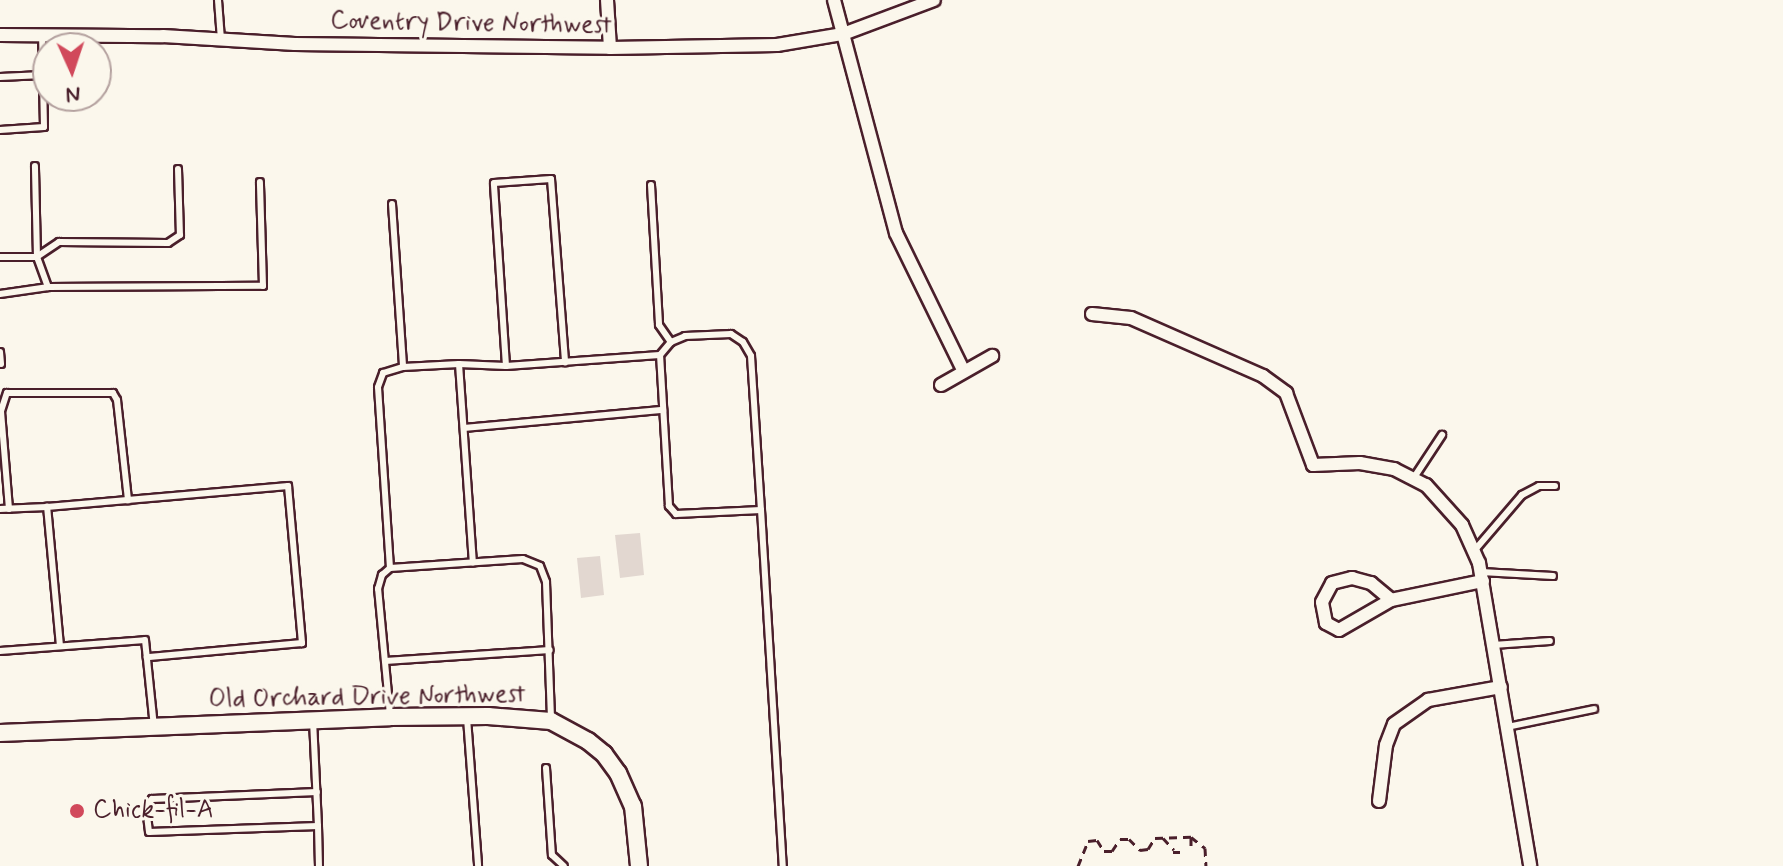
<!DOCTYPE html>
<style>
body{margin:0}
#map{position:relative;width:1783px;height:866px;overflow:hidden;background:#fbf7ec;font-family:Mynerve,sans-serif}
div>[style]{position:absolute}
.green>*{inset:0;background:#e2d7d0}
.path>*{height:3px;margin-top:-1.5px;transform-origin:0;background:repeating-linear-gradient(90deg,#4a1f2b 0 8px,transparent 0 14px)}
.roads{filter:drop-shadow(2px 0 #4a1f2b) drop-shadow(-2px 0 #4a1f2b) drop-shadow(0 2px #4a1f2b) drop-shadow(0 -2px #4a1f2b)}
.service>*{height:6px;margin:-3px;padding:0 3px;transform-origin:3px;border-radius:3px;background:#fbf7ec}
.minor>*{height:12px;margin:-6px;padding:0 6px;transform-origin:6px;border-radius:6px;background:#fbf7ec}
.tertiary>*{height:16px;margin:-8px;padding:0 8px;transform-origin:8px;border-radius:8px;background:#fbf7ec}
.dots>*{width:22px;height:22px;translate:-50% -50%;box-sizing:border-box;border:4px solid #fbf7ec;border-radius:50%}
span{translate:-50% -50%;white-space:nowrap;text-align:center;line-height:1.15;-webkit-text-stroke:6px #fbf7ec;paint-order:stroke}
.street-label{font-size:26px;color:#4a1f2b}
.poi-label{font-size:26px;color:#4a1f2b}
.left{translate:0 -50%;text-align:left}
.north{position:absolute;left:32px;top:32px;width:80px;height:80px;box-sizing:border-box;background:#fbf7ec;border:2px solid #b4a19f;border-radius:50%;rotate:177deg;font-size:22px;font-weight:700;line-height:32px;text-align:center;color:#4a1f2b}
.north::after{content:'';display:block;margin:auto;width:28px;height:36px;background:#d1495b;clip-path:polygon(50% 0,100% 100%,50% 72%,0 100%)}
</style>
<div id="map">
<div class="green">
<i style="clip-path:polygon(640px 533px,644px 575px,620px 578px,615px 535px)"></i>
<i style="clip-path:polygon(600px 556px,604px 595px,581px 598px,577px 558px)"></i>
</div>
<div class="path">
<i style="left:1191px;top:837px;width:14px;rotate:90deg"></i>
<i style="left:1163px;top:838px;width:16px;rotate:47deg"></i>
<i style="left:1173px;top:852px;width:7px"></i>
<i style="left:1078px;top:866px;width:27px;rotate:-68deg"></i>
<i style="left:1088px;top:841px;width:9px;rotate:-6deg"></i>
<i style="left:1097px;top:840px;width:13px;rotate:58deg"></i>
<i style="left:1104px;top:851px;width:8px"></i>
<i style="left:1112px;top:851px;width:14px;rotate:-56deg"></i>
<i style="left:1120px;top:839px;width:9px"></i>
<i style="left:1129px;top:839px;width:16px;rotate:45deg"></i>
<i style="left:1140px;top:850px;width:8px;rotate:-7deg"></i>
<i style="left:1148px;top:849px;width:13px;rotate:-58deg"></i>
<i style="left:1155px;top:838px;width:36px;rotate:-2deg"></i>
<i style="left:1191px;top:837px;width:18px;rotate:38deg"></i>
<i style="left:1205px;top:848px;width:18px;rotate:87deg"></i>
</div>
<div class="roads">
<div class="service">
<i style="left:218px;top:0;width:40px;rotate:85.7deg"></i>
<i style="left:0;top:77px;width:43px;rotate:-2.7deg"></i>
<i style="left:0;top:130px;width:44px;rotate:-3.9deg"></i>
<i style="left:44px;top:127px;width:92px;rotate:-91.2deg"></i>
<i style="left:178px;top:169px;width:66px;rotate:88.3deg"></i>
<i style="left:180px;top:235px;width:14px;rotate:146deg"></i>
<i style="left:168px;top:243px;width:109px;rotate:-179.5deg"></i>
<i style="left:59px;top:242px;width:27px;rotate:146deg"></i>
<i style="left:37px;top:257px;width:32px;rotate:70deg"></i>
<i style="left:48px;top:287px;width:215px;rotate:-0.3deg"></i>
<i style="left:263px;top:286px;width:104px;rotate:-91.7deg"></i>
<i style="left:651px;top:185px;width:140px;rotate:86.7deg"></i>
<i style="left:659px;top:325px;width:21px;rotate:55deg"></i>
<i style="left:392px;top:204px;width:163px;rotate:86.1deg"></i>
<i style="left:0;top:257px;width:37px"></i>
<i style="left:37px;top:257px;width:91px;rotate:-91.3deg"></i>
<i style="left:0;top:294px;width:49px;rotate:-8.3deg"></i>
<i style="left:0;top:352px;width:12px;rotate:85deg"></i>
<i style="left:459px;top:364px;width:199px;rotate:86deg"></i>
<i style="left:506px;top:366px;width:183px;rotate:-93.8deg"></i>
<i style="left:494px;top:183px;width:57px;rotate:-4deg"></i>
<i style="left:551px;top:179px;width:184px;rotate:85.6deg"></i>
<i style="left:464px;top:428px;width:200px;rotate:-5.2deg"></i>
<i style="left:1413px;top:479px;width:53px;rotate:-56.6deg"></i>
<i style="left:0;top:509px;width:47px;rotate:-2.4deg"></i>
<i style="left:9px;top:509px;width:98px;rotate:-94.7deg"></i>
<i style="left:1px;top:411px;width:19px;rotate:-72deg"></i>
<i style="left:7px;top:393px;width:106px"></i>
<i style="left:113px;top:393px;width:8px;rotate:60deg"></i>
<i style="left:117px;top:400px;width:101px;rotate:83.7deg"></i>
<i style="left:761px;top:510px;width:85px;rotate:177.3deg"></i>
<i style="left:676px;top:514px;width:11px;rotate:-131deg"></i>
<i style="left:669px;top:506px;width:151px;rotate:-93.4deg"></i>
<i style="left:660px;top:355px;width:17px;rotate:-50deg"></i>
<i style="left:671px;top:342px;width:15px;rotate:-23deg"></i>
<i style="left:685px;top:336px;width:46px;rotate:-2.5deg"></i>
<i style="left:731px;top:334px;width:14px;rotate:34deg"></i>
<i style="left:743px;top:342px;width:16px;rotate:60deg"></i>
<i style="left:751px;top:356px;width:154px;rotate:86.3deg"></i>
<i style="left:761px;top:510px;width:357px;rotate:86.5deg"></i>
<i style="left:1474px;top:551px;width:74px;rotate:-49.4deg"></i>
<i style="left:1522px;top:495px;width:19px;rotate:-28deg"></i>
<i style="left:1539px;top:486px;width:16px"></i>
<i style="left:390px;top:568px;width:181px;rotate:-93.8deg"></i>
<i style="left:378px;top:387px;width:15px;rotate:-70deg"></i>
<i style="left:383px;top:373px;width:21px;rotate:-17deg"></i>
<i style="left:403px;top:367px;width:56px;rotate:-3.1deg"></i>
<i style="left:459px;top:364px;width:47px;rotate:2.4deg"></i>
<i style="left:506px;top:366px;width:154px;rotate:-4.1deg"></i>
<i style="left:1481px;top:572px;width:72px;rotate:3.2deg"></i>
<i style="left:1493px;top:645px;width:57px;rotate:-4deg"></i>
<i style="left:60px;top:646px;width:140px;rotate:-95.3deg"></i>
<i style="left:47px;top:507px;width:242px;rotate:-5deg"></i>
<i style="left:288px;top:486px;width:158px;rotate:84.9deg"></i>
<i style="left:302px;top:643px;width:156px;rotate:174.8deg"></i>
<i style="left:0;top:651px;width:145px;rotate:-4.3deg"></i>
<i style="left:145px;top:640px;width:87px;rotate:84.1deg"></i>
<i style="left:385px;top:661px;width:165px;rotate:-3.8deg"></i>
<i style="left:390px;top:715px;width:127px;rotate:-95.4deg"></i>
<i style="left:378px;top:589px;width:15px;rotate:-74deg"></i>
<i style="left:382px;top:575px;width:11px;rotate:-41deg"></i>
<i style="left:390px;top:568px;width:133px;rotate:-3.9deg"></i>
<i style="left:523px;top:559px;width:18px;rotate:22deg"></i>
<i style="left:540px;top:566px;width:17px;rotate:69deg"></i>
<i style="left:546px;top:582px;width:136px;rotate:87.9deg"></i>
<i style="left:467px;top:718px;width:148px;rotate:85.7deg"></i>
<i style="left:313px;top:720px;width:106px;rotate:87.3deg"></i>
<i style="left:318px;top:826px;width:169px;rotate:178deg"></i>
<i style="left:149px;top:832px;width:25px;rotate:-97deg"></i>
<i style="left:146px;top:807px;width:10px;rotate:-53deg"></i>
<i style="left:152px;top:799px;width:165px;rotate:-2.4deg"></i>
<i style="left:1507px;top:727px;width:89px;rotate:-11.7deg"></i>
<i style="left:546px;top:768px;width:87px;rotate:86.1deg"></i>
<i style="left:552px;top:855px;width:16px;rotate:43deg"></i>
<i style="left:318px;top:826px;width:40px;rotate:88.6deg"></i>
</div>
<div class="minor">
<i style="left:607px;top:0;width:48px;rotate:86.4deg"></i>
<i style="left:834px;top:0;width:241px;rotate:75.1deg"></i>
<i style="left:896px;top:233px;width:153px;rotate:63.9deg"></i>
<i style="left:0;top:35px;width:163px;rotate:0.4deg"></i>
<i style="left:163px;top:36px;width:132px;rotate:3.5deg"></i>
<i style="left:295px;top:44px;width:315px;rotate:0.7deg"></i>
<i style="left:610px;top:48px;width:167px;rotate:-1deg"></i>
<i style="left:777px;top:45px;width:67px;rotate:-9.5deg"></i>
<i style="left:843px;top:34px;width:97px;rotate:-20.5deg"></i>
<i style="left:1092px;top:314px;width:39px;rotate:6deg"></i>
<i style="left:1131px;top:318px;width:144px;rotate:23.7deg"></i>
<i style="left:1263px;top:376px;width:29px;rotate:36deg"></i>
<i style="left:1286px;top:393px;width:77px;rotate:69.4deg"></i>
<i style="left:1313px;top:465px;width:47px;rotate:-2.4deg"></i>
<i style="left:1360px;top:463px;width:35px;rotate:10deg"></i>
<i style="left:1394px;top:469px;width:36px;rotate:27deg"></i>
<i style="left:1426px;top:485px;width:54px;rotate:48deg"></i>
<i style="left:1462px;top:525px;width:42px;rotate:65.9deg"></i>
<i style="left:1479px;top:563px;width:307px;rotate:80.4deg"></i>
<i style="left:941px;top:385px;width:59px;rotate:-29.6deg"></i>
<i style="left:1391px;top:600px;width:60px;rotate:150deg"></i>
<i style="left:1339px;top:630px;width:15px;rotate:-152deg"></i>
<i style="left:1326px;top:623px;width:21px;rotate:-101deg"></i>
<i style="left:1322px;top:602px;width:21px;rotate:-62deg"></i>
<i style="left:1332px;top:583px;width:21px;rotate:-14deg"></i>
<i style="left:1352px;top:578px;width:20px;rotate:15deg"></i>
<i style="left:1371px;top:583px;width:26px;rotate:40deg"></i>
<i style="left:1391px;top:600px;width:94px;rotate:-11.7deg"></i>
<i style="left:1379px;top:801px;width:56px;rotate:-82.9deg"></i>
<i style="left:1386px;top:745px;width:22px;rotate:-69deg"></i>
<i style="left:1394px;top:724px;width:42px;rotate:-35.2deg"></i>
<i style="left:1428px;top:700px;width:74px;rotate:-10.1deg"></i>
</div>
<div class="tertiary">
<i style="left:0;top:733px;width:390px;rotate:-2.3deg"></i>
<i style="left:390px;top:717px;width:98px;rotate:-0.6deg"></i>
<i style="left:488px;top:716px;width:63px;rotate:4.5deg"></i>
<i style="left:551px;top:721px;width:42px;rotate:28.4deg"></i>
<i style="left:588px;top:741px;width:21px;rotate:39deg"></i>
<i style="left:604px;top:754px;width:24px;rotate:54deg"></i>
<i style="left:618px;top:773px;width:36px;rotate:66deg"></i>
<i style="left:633px;top:806px;width:60px;rotate:84.3deg"></i>
</div>
</div>
<div class="dots">
<i style="left:77px;top:811px;background:#d1495b"></i>
</div>
<div class="street-label">
<span style="left:471px;top:24px;rotate:1deg">Coventry Drive Northwest</span>
<span style="left:367px;top:698px;rotate:-1deg">Old Orchard Drive Northwest</span>
</div>
<div class="poi-label">
<span class="left" style="left:93px;top:811px">Chick-fil-A</span>
</div>
<div class="north">N</div>
</div>
